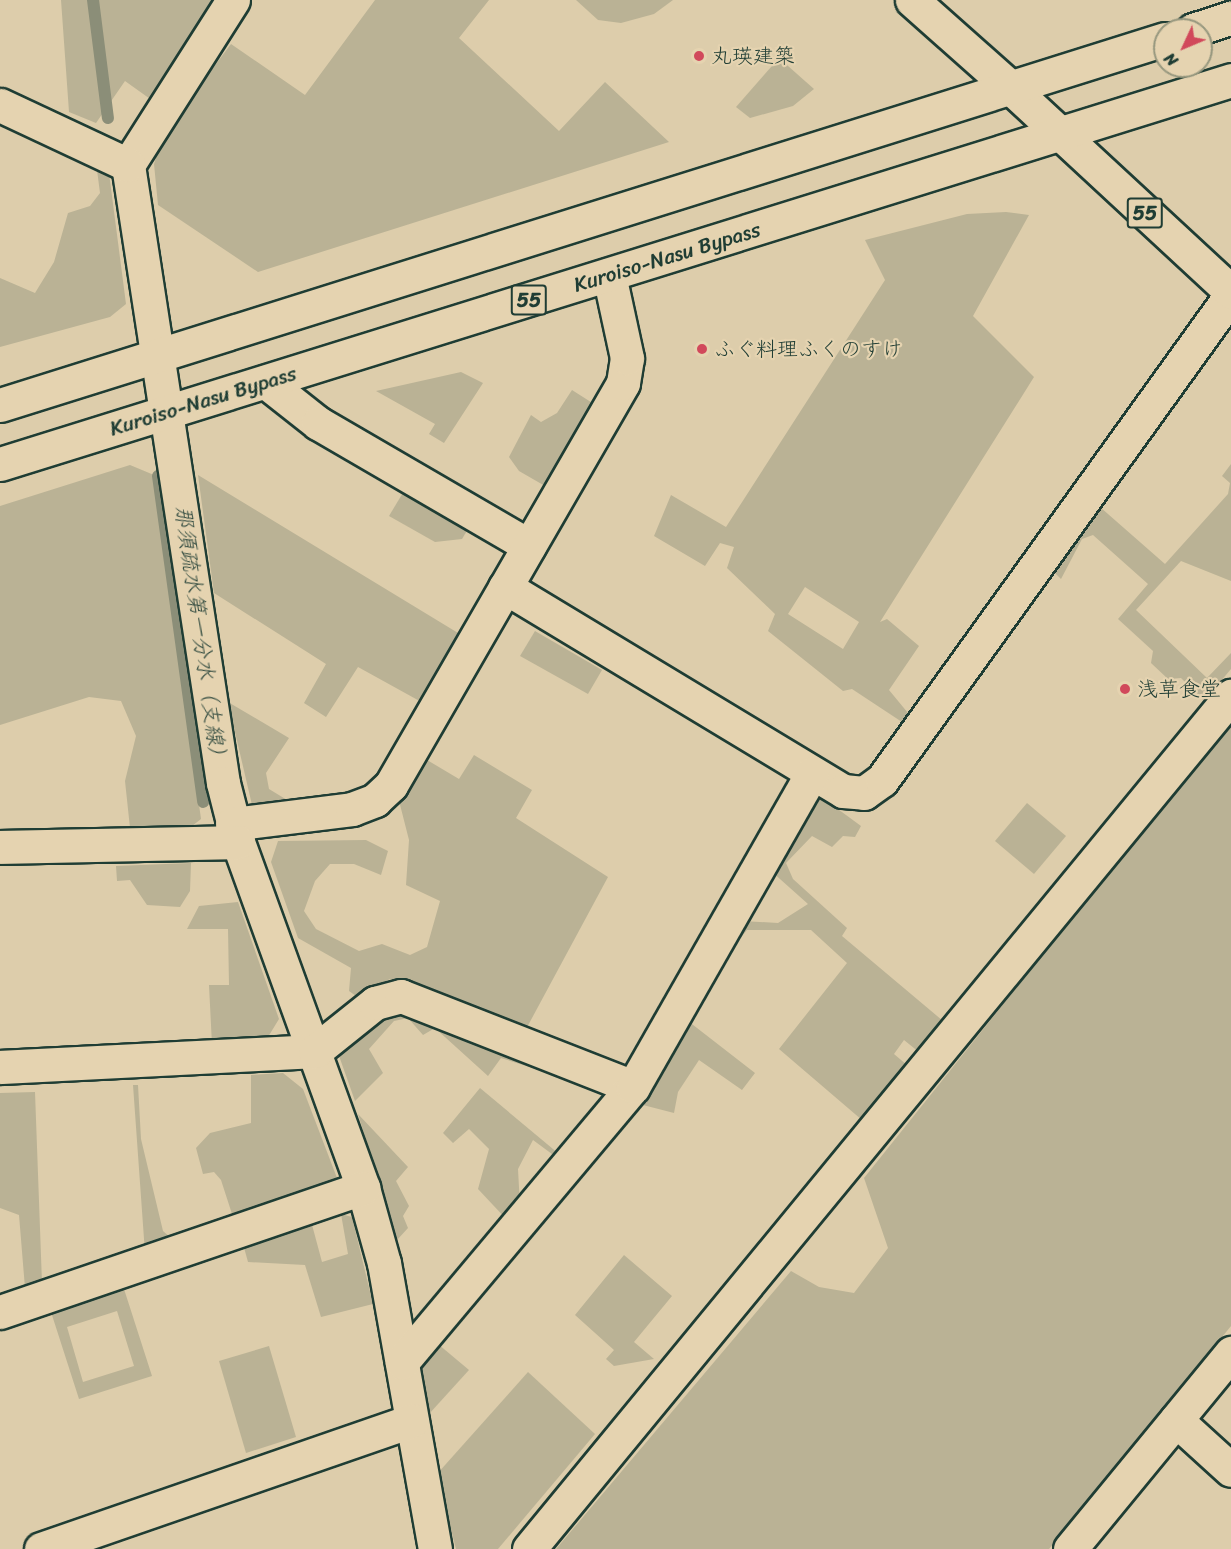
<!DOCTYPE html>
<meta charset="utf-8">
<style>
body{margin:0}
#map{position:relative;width:1231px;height:1549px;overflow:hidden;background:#ddcdab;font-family:Sriracha,"Klee One",sans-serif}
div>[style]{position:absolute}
.green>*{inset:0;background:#bab295}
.stream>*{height:12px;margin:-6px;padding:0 6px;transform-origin:6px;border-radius:6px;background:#8b8e78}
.roads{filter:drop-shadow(2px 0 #1f3d34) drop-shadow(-2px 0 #1f3d34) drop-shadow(0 2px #1f3d34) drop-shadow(0 -2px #1f3d34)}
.minor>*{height:33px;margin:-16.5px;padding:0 16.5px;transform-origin:16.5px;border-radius:16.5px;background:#e5d3b0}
.major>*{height:33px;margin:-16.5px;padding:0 16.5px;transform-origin:16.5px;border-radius:16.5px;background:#e5d3b0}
.dots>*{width:16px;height:16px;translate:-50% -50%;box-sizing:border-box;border:3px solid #e5d3b0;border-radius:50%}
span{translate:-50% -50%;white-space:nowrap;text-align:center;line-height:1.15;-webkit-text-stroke:4.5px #e5d3b0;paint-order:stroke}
.shield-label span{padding:2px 4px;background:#e5d3b0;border:2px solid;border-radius:4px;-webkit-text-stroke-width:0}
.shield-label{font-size:20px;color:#1f3d34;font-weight:700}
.poi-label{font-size:21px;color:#1f3d34}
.left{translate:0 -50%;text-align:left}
.street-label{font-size:21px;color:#1f3d34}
.water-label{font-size:22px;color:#2f493e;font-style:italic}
.north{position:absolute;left:1153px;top:18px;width:60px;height:60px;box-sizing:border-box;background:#e5d3b0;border:2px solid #96977e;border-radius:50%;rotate:226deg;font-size:16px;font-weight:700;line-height:24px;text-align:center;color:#1f3d34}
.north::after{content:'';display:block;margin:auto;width:21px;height:27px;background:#d1495b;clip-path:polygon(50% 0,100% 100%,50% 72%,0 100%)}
</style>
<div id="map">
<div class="green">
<i style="clip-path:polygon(61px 0,219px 0,153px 101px,125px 81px,96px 123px,69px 112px)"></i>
<i style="clip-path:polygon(375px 0,489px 0,459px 38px,559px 131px,605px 82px,669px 142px,258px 272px,158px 205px,154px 164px,164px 133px,231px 44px,305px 95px)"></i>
<i style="clip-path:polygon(576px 0,673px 0,654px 14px,621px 23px,598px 20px)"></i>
<i style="clip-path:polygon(779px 58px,814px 89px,793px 106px,750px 118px,736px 107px)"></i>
<i style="clip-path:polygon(97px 170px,109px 173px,126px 304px,110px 317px,0 347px,0 278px,35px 293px,54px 262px,68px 213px,90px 206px,100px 193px)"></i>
<i style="clip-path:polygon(evenodd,1006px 212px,1029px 215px,973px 316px,1034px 377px,880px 622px,887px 619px,919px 646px,889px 690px,908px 713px,902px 722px,852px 689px,843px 691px,768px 631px,775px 614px,727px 568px,734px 547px,720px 543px,705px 566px,654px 536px,671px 495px,726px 527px,885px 280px,865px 240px,967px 214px,1006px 212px,805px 587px,859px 622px,843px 649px,788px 614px,805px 587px)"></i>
<i style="clip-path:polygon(461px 372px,483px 383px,444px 443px,429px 434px,435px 424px,376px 391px)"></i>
<i style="clip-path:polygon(572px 390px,594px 404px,545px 486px,519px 471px,509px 457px,531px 415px,541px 422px,557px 413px)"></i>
<i style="clip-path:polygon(1231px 464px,1231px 581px,1181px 561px,1136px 610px,1207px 678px,1231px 653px,1231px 669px,1204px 701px,1181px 678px,1168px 679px,1151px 663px,1153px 651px,1118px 619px,1148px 584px,1093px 535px,1082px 539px,1061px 579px,1052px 570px,1100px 507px,1165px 564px,1228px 494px,1230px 483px,1222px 476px)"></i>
<i style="clip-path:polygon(130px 465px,154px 475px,201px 819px,192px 826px,130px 828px,125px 781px,136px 736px,121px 701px,89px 697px,0 725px,0 506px)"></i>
<i style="clip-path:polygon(198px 475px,463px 636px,425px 704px,358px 667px,326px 717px,304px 703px,326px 664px,214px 593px)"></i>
<i style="clip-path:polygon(404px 491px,468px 529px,462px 539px,435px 542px,389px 516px)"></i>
<i style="clip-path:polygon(535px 631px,602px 670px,588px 694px,520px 656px)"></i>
<i style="clip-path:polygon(228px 702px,289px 738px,266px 773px,269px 789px,292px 803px,252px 805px)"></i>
<i style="clip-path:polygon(1231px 720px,1231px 1326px,1049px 1549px,556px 1549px,791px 1271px,819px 1287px,854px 1293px,888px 1248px,864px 1178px)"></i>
<i style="clip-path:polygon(417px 754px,459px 779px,474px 755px,532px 790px,516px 818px,608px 877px,525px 1031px,390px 979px,356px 996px,349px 991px,351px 968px,298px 938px,271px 862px,278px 841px,366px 840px,388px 851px,381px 875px,354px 864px,330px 864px,315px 881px,304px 911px,316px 929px,359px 951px,382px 944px,410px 955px,427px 947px,440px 901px,406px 885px,409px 840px,396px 789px)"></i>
<i style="clip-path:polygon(816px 793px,861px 826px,855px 837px,843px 836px,832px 847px,812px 836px,786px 863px,793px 879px,847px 928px,842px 936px,949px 1026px,925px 1057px,904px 1040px,894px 1054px,914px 1071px,869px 1126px,779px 1049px,847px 963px,811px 930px,747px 930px,726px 955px,742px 921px,778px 923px,808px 904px,771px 871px)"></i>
<i style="clip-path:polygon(1027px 803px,1066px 836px,1034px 874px,995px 841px)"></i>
<i style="clip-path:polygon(191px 863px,190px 891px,180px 907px,147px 905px,130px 880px,117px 881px,116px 866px)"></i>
<i style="clip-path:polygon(238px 902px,279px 1019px,268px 1037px,212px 1045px,209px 985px,229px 985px,228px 929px,187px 929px,199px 906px)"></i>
<i style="clip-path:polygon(394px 1010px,561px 1071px,561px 1077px,501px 1058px,488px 1076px,435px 1028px,423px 1035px,408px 1018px,394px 1021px,369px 1049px,383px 1073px,355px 1101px,338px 1053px)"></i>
<i style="clip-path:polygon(688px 1021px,755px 1073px,742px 1090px,699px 1060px,678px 1092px,674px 1113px,643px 1105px,616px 1130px)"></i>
<i style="clip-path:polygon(283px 1073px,303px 1089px,337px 1178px,331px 1192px,145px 1253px,133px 1085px,138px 1085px,141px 1139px,163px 1231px,172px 1239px,225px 1224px,232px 1214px,221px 1180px,214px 1172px,203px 1174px,196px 1148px,210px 1133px,251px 1123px,251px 1075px)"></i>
<i style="clip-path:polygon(480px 1088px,559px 1154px,556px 1157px,533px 1140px,518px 1169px,520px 1206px,508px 1221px,478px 1189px,489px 1149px,469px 1129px,453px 1143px,443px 1133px)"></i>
<i style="clip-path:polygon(35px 1092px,42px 1283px,25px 1288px,19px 1215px,0 1208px,0 1093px)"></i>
<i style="clip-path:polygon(358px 1114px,408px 1167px,396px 1181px,409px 1206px,403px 1216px,408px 1228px,397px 1240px)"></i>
<i style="clip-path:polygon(341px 1214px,352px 1217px,373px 1304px,321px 1317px,305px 1265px,248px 1262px,243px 1244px,311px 1221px,322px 1262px,348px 1254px)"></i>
<i style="clip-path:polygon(624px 1255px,672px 1296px,634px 1342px,654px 1359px,614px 1366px,606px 1359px,614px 1350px,575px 1315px)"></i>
<i style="clip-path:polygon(evenodd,124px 1289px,152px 1376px,79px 1399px,51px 1312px,124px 1289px,117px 1311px,134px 1366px,83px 1382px,67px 1327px,117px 1311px)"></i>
<i style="clip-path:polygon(438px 1344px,469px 1370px,429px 1414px,421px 1364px)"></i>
<i style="clip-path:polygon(269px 1346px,296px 1437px,246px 1453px,219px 1361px)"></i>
<i style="clip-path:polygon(528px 1372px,595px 1434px,498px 1549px,456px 1549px,437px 1474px)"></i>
</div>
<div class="stream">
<i style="left:93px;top:0;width:119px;rotate:82.8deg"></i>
<i style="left:158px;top:476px;width:329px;rotate:82.1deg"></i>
</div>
<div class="roads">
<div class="minor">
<i style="left:233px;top:0;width:196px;rotate:122.5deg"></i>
<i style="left:128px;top:165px;width:625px;rotate:81.26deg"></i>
<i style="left:223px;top:783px;width:61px;rotate:75.7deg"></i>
<i style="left:238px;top:842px;width:368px;rotate:70.1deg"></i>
<i style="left:363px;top:1188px;width:78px;rotate:74.4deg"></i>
<i style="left:384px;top:1263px;width:291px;rotate:79.9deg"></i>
<i style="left:912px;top:0;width:132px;rotate:41.6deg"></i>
<i style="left:0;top:105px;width:141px;rotate:25.1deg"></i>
<i style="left:266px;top:382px;width:66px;rotate:38.3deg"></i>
<i style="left:318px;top:423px;width:244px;rotate:30.2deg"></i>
<i style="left:505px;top:587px;width:395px;rotate:31.1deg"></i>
<i style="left:843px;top:791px;width:21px;rotate:5deg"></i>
<i style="left:864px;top:793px;width:22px;rotate:-36deg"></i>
<i style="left:882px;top:780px;width:598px;rotate:-54.26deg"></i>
<i style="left:232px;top:824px;width:121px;rotate:-7.1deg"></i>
<i style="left:352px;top:809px;width:25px;rotate:-21deg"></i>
<i style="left:375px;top:800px;width:22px;rotate:-43deg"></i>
<i style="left:391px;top:785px;width:464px;rotate:-60deg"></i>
<i style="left:623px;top:383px;width:25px;rotate:-81deg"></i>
<i style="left:627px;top:358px;width:85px;rotate:-102.2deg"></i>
<i style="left:0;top:847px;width:238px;rotate:-1.2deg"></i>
<i style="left:0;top:1067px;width:315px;rotate:-2.9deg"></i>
<i style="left:315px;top:1051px;width:77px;rotate:-38.7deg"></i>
<i style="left:375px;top:1003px;width:27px;rotate:-15deg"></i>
<i style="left:401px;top:996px;width:249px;rotate:21.4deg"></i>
<i style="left:0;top:1312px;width:384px;rotate:-18.9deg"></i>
<i style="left:402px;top:1362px;width:359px;rotate:-50deg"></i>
<i style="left:633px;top:1087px;width:361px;rotate:-60.3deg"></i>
<i style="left:1176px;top:1420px;width:74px;rotate:42.3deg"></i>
<i style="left:41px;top:1549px;width:392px;rotate:-19.1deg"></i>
<i style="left:529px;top:1549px;width:1105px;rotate:-50.55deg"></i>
<i style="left:1070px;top:1549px;width:254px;rotate:-50.6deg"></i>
</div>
<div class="major">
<i style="left:1193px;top:30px;width:40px;rotate:-18deg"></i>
<i style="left:1011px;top:88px;width:300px;rotate:42.8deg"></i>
<i style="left:0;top:405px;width:1221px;rotate:-17.44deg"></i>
<i style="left:0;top:464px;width:1290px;rotate:-17.32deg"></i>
</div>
</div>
<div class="dots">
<i style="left:699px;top:56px;background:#d1495b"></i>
<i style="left:702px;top:349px;background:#d1495b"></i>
<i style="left:1125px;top:689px;background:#d1495b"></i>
</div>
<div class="shield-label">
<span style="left:1145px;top:213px">55</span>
<span style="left:529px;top:300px">55</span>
</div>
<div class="poi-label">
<span class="left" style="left:711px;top:56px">丸瑛建築</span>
<span class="left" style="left:714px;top:349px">ふぐ料理ふくのすけ</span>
<span class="left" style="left:1137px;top:689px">浅草食堂</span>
</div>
<div class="street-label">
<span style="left:667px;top:257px;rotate:-17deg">Kuroiso-Nasu Bypass</span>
<span style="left:203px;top:401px;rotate:-17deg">Kuroiso-Nasu Bypass</span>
</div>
<div class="water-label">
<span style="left:201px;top:636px;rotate:82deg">那須疏水第一分水（支線）</span>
</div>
<div class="north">N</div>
</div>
